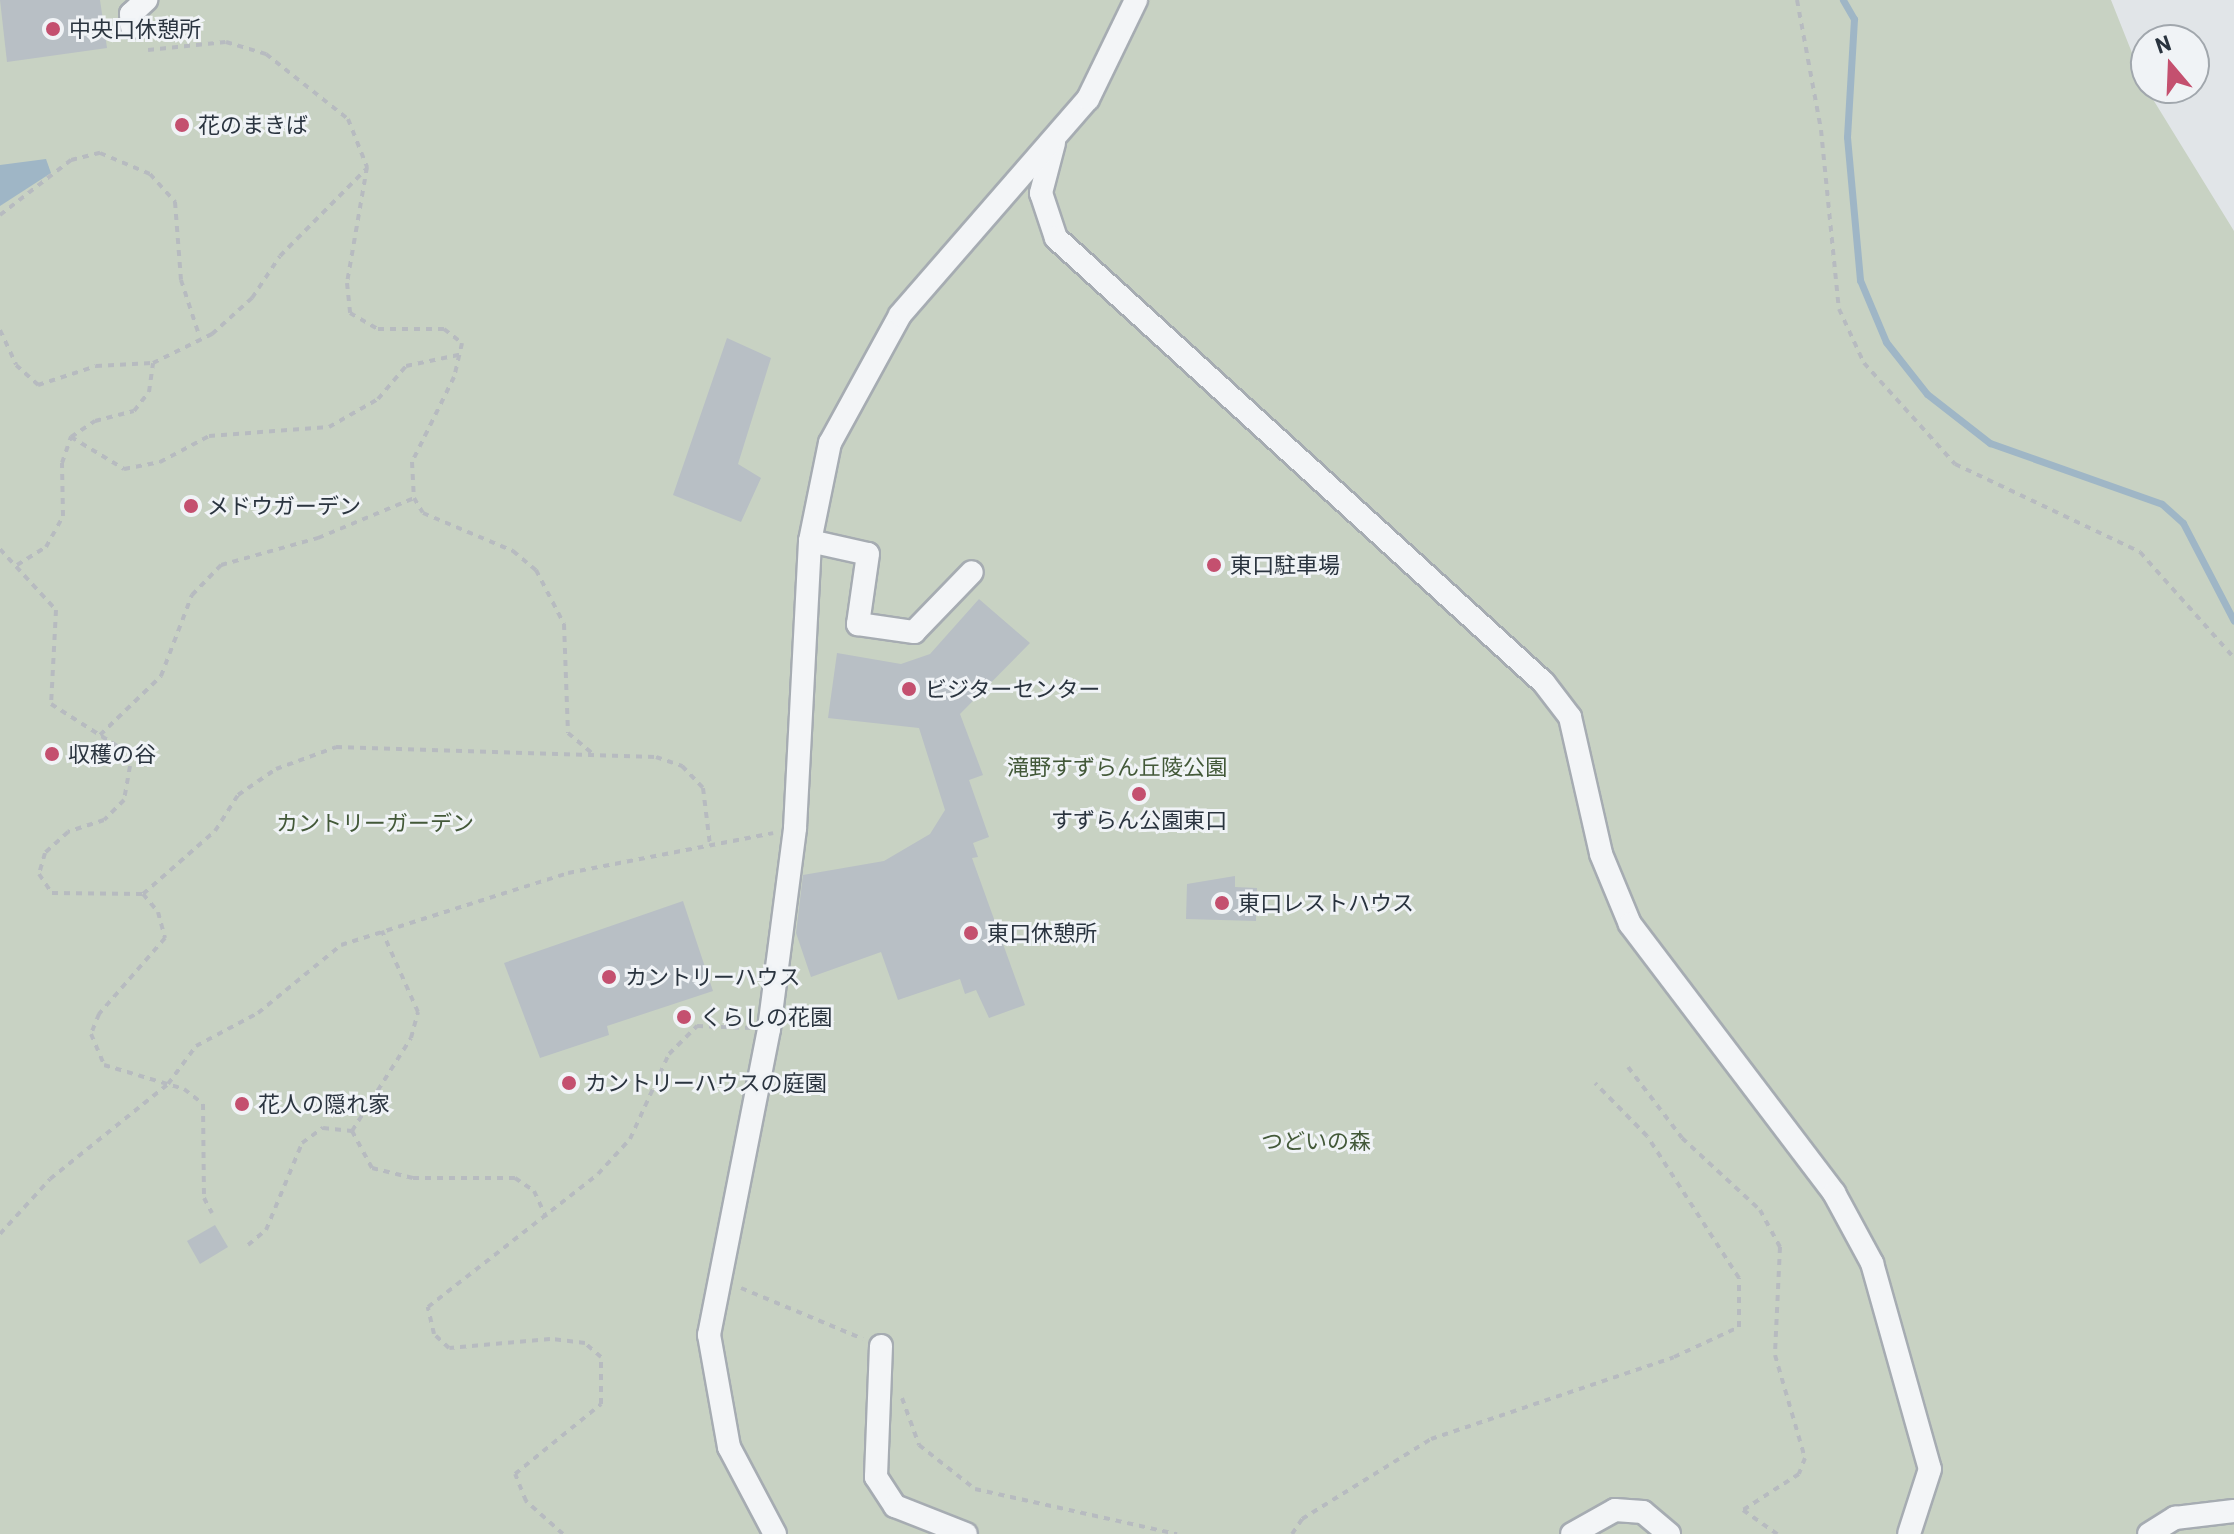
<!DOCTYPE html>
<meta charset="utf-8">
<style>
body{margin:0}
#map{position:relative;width:2234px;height:1534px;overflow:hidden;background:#e1e5e8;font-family:Barlow,"Noto Sans JP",sans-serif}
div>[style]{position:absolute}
.green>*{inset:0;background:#c8d2c3}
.water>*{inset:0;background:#9fb6c6}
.stream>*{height:7px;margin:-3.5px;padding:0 3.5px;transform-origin:3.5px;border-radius:3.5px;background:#9fb6c6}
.building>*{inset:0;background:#b8bfc5}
.path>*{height:4px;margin-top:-2px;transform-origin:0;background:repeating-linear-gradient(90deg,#b7bbc0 0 6px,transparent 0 12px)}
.roads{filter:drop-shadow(2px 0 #a6acb2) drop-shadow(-2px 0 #a6acb2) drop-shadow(0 2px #a6acb2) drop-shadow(0 -2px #a6acb2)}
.minor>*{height:22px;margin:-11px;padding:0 11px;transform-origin:11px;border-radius:11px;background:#f3f5f7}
.dots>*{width:22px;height:22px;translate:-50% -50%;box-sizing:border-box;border:4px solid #f0f3f6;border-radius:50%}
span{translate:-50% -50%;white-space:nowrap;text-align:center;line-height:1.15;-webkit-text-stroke:6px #f0f3f6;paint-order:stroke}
.poi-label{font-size:22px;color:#2a343f}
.left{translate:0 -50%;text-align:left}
.park-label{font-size:22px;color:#435939}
.north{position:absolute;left:2130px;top:24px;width:80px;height:80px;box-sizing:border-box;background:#f0f3f6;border:2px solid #a1a7ad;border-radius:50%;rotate:341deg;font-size:22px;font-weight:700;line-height:32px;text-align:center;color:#2a343f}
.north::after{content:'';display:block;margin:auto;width:28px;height:36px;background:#c4506f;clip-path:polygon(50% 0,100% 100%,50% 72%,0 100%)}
</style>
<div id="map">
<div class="green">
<i style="clip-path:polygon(0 0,2111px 0,2146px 88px,2234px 231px,2234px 1534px,0 1534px)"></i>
</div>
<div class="water">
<i style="clip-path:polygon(46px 159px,51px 173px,0 206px,0 165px)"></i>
</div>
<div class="stream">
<i style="left:1843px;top:0;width:22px;rotate:60deg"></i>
<i style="left:1854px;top:19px;width:118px;rotate:93.4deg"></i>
<i style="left:1847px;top:137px;width:144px;rotate:84.8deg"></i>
<i style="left:1860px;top:280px;width:67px;rotate:67.2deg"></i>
<i style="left:1886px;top:342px;width:66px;rotate:51.7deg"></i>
<i style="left:1927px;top:394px;width:80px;rotate:37.9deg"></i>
<i style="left:1990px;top:443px;width:182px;rotate:19.5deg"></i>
<i style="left:2162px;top:504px;width:28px;rotate:42deg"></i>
<i style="left:2183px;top:523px;width:110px;rotate:62.5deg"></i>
</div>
<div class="building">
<i style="clip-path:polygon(0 0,100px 0,107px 48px,7px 62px)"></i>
<i style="clip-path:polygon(727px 338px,771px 358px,738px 464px,761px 478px,741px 522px,673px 495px)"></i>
<i style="clip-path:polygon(979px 599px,1030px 643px,960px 714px,983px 775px,969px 780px,989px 837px,973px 843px,978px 857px,972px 858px,1025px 1005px,989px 1018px,976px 990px,965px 994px,960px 979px,898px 1000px,881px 952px,811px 977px,796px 933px,803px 875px,884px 861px,930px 834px,945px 810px,919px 728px,828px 718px,837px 653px,901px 664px,930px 654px)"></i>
<i style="clip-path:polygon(1235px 876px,1235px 887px,1257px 888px,1256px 921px,1186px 919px,1187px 884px)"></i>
<i style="clip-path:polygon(683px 901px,713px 991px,607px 1026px,609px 1035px,540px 1058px,504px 963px)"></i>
<i style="clip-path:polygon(215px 1225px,228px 1247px,200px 1264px,187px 1241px)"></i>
</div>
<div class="path">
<i style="left:1797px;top:0;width:132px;rotate:79.5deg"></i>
<i style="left:1821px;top:130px;width:180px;rotate:84.3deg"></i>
<i style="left:1839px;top:309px;width:60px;rotate:65.2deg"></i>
<i style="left:1864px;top:363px;width:136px;rotate:48deg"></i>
<i style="left:1955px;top:464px;width:205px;rotate:25.4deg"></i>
<i style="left:2140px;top:552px;width:142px;rotate:48.4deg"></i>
<i style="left:148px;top:50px;width:78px;rotate:-5.9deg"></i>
<i style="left:226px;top:42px;width:42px;rotate:16.7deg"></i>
<i style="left:266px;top:54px;width:105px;rotate:38.4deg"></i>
<i style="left:348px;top:119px;width:52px;rotate:68.4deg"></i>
<i style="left:367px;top:167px;width:118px;rotate:99.8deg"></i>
<i style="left:347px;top:283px;width:30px;rotate:84deg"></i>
<i style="left:350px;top:313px;width:32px;rotate:30deg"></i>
<i style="left:378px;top:329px;width:66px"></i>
<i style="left:444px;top:329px;width:23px;rotate:38deg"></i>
<i style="left:462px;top:343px;width:35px;rotate:103deg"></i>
<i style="left:454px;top:377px;width:95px;rotate:116.3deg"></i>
<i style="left:412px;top:462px;width:36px;rotate:87deg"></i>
<i style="left:414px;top:498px;width:17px;rotate:59deg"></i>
<i style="left:423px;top:513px;width:98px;rotate:22.9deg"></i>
<i style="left:513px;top:551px;width:30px;rotate:40deg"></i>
<i style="left:536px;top:570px;width:61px;rotate:62.6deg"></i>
<i style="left:564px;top:624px;width:109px;rotate:87.9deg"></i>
<i style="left:568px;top:733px;width:34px;rotate:40deg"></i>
<i style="left:0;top:215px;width:90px;rotate:-37.8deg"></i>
<i style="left:71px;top:160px;width:30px;rotate:-14deg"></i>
<i style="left:100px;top:153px;width:54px;rotate:22.8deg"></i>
<i style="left:150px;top:174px;width:38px;rotate:48deg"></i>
<i style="left:175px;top:202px;width:78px;rotate:85.6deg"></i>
<i style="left:181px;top:280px;width:58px;rotate:71.9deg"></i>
<i style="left:0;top:330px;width:38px;rotate:65deg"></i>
<i style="left:16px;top:365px;width:30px;rotate:42deg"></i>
<i style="left:38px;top:385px;width:61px;rotate:-18.1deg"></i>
<i style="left:96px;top:366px;width:56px;rotate:-3.1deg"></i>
<i style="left:71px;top:437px;width:62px;rotate:31.1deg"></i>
<i style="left:124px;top:469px;width:37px;rotate:-11deg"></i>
<i style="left:160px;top:462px;width:55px;rotate:-28deg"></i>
<i style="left:209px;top:436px;width:120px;rotate:-4.3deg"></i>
<i style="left:329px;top:427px;width:56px;rotate:-29.7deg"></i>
<i style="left:378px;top:399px;width:43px;rotate:-49.7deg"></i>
<i style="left:406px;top:366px;width:58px;rotate:-11.9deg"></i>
<i style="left:0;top:549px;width:83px;rotate:47.4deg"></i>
<i style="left:56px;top:610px;width:94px;rotate:93deg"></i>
<i style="left:51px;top:704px;width:82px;rotate:32.5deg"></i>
<i style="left:120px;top:748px;width:21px;rotate:61deg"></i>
<i style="left:130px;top:766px;width:35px;rotate:100deg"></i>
<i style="left:124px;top:800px;width:28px;rotate:135deg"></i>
<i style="left:104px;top:820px;width:38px;rotate:162deg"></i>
<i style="left:68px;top:832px;width:31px;rotate:138deg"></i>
<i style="left:45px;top:853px;width:22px;rotate:106deg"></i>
<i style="left:39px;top:874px;width:23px;rotate:56deg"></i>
<i style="left:52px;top:893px;width:91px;rotate:0.6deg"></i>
<i style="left:143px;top:894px;width:96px;rotate:-41.2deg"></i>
<i style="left:215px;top:831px;width:43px;rotate:-57.4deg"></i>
<i style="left:238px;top:795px;width:46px;rotate:-34.4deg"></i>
<i style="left:276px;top:769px;width:64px;rotate:-20.1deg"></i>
<i style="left:336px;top:747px;width:320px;rotate:1.8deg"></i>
<i style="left:656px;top:757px;width:28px;rotate:19deg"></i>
<i style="left:682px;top:766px;width:30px;rotate:46deg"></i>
<i style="left:703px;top:788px;width:57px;rotate:83deg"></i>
<i style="left:17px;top:565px;width:34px;rotate:-32deg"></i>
<i style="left:46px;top:547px;width:35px;rotate:-61deg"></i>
<i style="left:63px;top:516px;width:53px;rotate:-91.1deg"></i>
<i style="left:62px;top:463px;width:28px;rotate:-71deg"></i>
<i style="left:71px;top:437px;width:29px;rotate:-34deg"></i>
<i style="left:95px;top:421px;width:40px;rotate:-14.4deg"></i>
<i style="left:134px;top:411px;width:24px;rotate:-52deg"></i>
<i style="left:149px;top:392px;width:29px;rotate:-82deg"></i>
<i style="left:153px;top:363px;width:66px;rotate:-26.2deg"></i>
<i style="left:212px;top:334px;width:54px;rotate:-42deg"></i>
<i style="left:252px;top:298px;width:50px;rotate:-56.3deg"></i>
<i style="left:280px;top:256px;width:122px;rotate:-45.3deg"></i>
<i style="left:100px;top:735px;width:85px;rotate:-44deg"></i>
<i style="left:161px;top:676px;width:87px;rotate:-69.1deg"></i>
<i style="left:192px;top:595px;width:42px;rotate:-46deg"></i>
<i style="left:221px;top:565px;width:101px;rotate:-15.6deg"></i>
<i style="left:318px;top:538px;width:104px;rotate:-22.6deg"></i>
<i style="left:143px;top:894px;width:23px;rotate:50deg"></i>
<i style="left:158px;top:912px;width:27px;rotate:75deg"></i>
<i style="left:165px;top:938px;width:101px;rotate:131deg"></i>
<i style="left:99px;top:1014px;width:22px;rotate:112deg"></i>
<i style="left:91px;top:1034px;width:34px;rotate:67deg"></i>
<i style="left:104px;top:1065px;width:84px;rotate:16.7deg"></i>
<i style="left:184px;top:1089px;width:24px;rotate:38deg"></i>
<i style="left:203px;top:1104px;width:94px;rotate:89.4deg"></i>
<i style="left:204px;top:1198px;width:17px;rotate:62deg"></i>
<i style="left:1628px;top:1067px;width:89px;rotate:52.7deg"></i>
<i style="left:1682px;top:1138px;width:106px;rotate:42.7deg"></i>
<i style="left:1760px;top:1210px;width:42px;rotate:61.6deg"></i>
<i style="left:1780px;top:1247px;width:108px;rotate:92.7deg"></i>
<i style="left:1775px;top:1355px;width:107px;rotate:73.8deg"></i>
<i style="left:1805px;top:1458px;width:17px;rotate:111deg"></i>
<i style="left:1799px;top:1474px;width:67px;rotate:147.3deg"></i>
<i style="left:1743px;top:1510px;width:42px;rotate:35.2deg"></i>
<i style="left:352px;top:1131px;width:110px;rotate:-57.6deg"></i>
<i style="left:411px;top:1038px;width:27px;rotate:-75deg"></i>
<i style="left:418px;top:1012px;width:89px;rotate:-114deg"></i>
<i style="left:0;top:1234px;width:74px;rotate:-47.7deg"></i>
<i style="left:50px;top:1179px;width:151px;rotate:-38.8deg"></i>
<i style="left:168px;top:1084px;width:47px;rotate:-53.6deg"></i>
<i style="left:196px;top:1046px;width:70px;rotate:-28deg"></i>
<i style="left:258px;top:1013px;width:107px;rotate:-39.3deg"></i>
<i style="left:341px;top:945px;width:238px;rotate:-17.6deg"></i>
<i style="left:568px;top:873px;width:209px;rotate:-11deg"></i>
<i style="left:248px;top:1245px;width:23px;rotate:-40deg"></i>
<i style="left:266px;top:1230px;width:94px;rotate:-67.5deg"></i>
<i style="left:302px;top:1143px;width:26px;rotate:-36deg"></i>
<i style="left:323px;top:1128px;width:29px;rotate:6deg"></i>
<i style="left:352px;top:1131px;width:42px;rotate:61.6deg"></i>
<i style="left:372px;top:1168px;width:42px;rotate:13.7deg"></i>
<i style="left:413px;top:1178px;width:102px"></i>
<i style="left:515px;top:1178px;width:23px;rotate:34deg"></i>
<i style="left:534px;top:1191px;width:29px;rotate:65deg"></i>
<i style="left:741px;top:1288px;width:132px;rotate:22.7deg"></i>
<i style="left:902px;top:1398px;width:50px;rotate:70.1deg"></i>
<i style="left:919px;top:1445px;width:71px;rotate:38.2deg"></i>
<i style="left:975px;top:1489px;width:207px;rotate:12.6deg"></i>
<i style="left:563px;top:1534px;width:50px;rotate:-138.3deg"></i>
<i style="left:526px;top:1501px;width:29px;rotate:-112deg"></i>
<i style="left:515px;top:1474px;width:111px;rotate:-39.1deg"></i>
<i style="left:601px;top:1404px;width:47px;rotate:-90deg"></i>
<i style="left:601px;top:1357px;width:21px;rotate:-139deg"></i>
<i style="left:585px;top:1343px;width:35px;rotate:-173deg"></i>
<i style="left:550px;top:1339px;width:101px;rotate:174.9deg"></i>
<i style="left:449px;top:1348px;width:21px;rotate:-137deg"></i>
<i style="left:434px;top:1334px;width:28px;rotate:-103deg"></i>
<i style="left:428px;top:1307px;width:216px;rotate:-38deg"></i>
<i style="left:598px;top:1174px;width:47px;rotate:-47.6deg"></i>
<i style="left:630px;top:1139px;width:94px;rotate:-65.4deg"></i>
<i style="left:669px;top:1054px;width:40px;rotate:-45deg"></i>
<i style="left:697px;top:1026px;width:53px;rotate:2.2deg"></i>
<i style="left:1292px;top:1534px;width:18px;rotate:-56deg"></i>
<i style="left:1302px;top:1519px;width:152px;rotate:-31.8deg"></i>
<i style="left:1431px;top:1439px;width:256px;rotate:-18.6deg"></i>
<i style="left:1674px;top:1357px;width:72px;rotate:-24.8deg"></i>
<i style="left:1739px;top:1327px;width:49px;rotate:-90deg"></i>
<i style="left:1739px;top:1278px;width:169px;rotate:-122.9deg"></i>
<i style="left:1647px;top:1136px;width:74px;rotate:-134.5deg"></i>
</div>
<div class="roads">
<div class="minor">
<i style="left:132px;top:27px;width:13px;rotate:-94deg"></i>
<i style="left:131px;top:14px;width:21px;rotate:-43deg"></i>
<i style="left:1054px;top:143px;width:52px;rotate:104.6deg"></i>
<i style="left:1041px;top:193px;width:47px;rotate:71.6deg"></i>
<i style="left:1056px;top:238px;width:660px;rotate:42.36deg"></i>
<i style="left:1544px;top:683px;width:43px;rotate:52.6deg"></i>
<i style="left:1570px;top:717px;width:140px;rotate:77.2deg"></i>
<i style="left:1601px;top:854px;width:76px;rotate:67.5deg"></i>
<i style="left:1630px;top:924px;width:338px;rotate:52.8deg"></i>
<i style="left:1834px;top:1193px;width:80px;rotate:61.5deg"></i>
<i style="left:1872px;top:1263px;width:214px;rotate:74.3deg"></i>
<i style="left:1930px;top:1469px;width:68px;rotate:107.9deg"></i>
<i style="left:810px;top:541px;width:59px;rotate:12.6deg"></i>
<i style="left:868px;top:554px;width:71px;rotate:98.1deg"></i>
<i style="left:858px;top:624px;width:57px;rotate:8.1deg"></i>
<i style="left:914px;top:632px;width:83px;rotate:-46deg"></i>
<i style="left:881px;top:1346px;width:131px;rotate:92.2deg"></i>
<i style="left:876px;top:1477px;width:35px;rotate:57deg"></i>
<i style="left:895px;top:1506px;width:76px;rotate:21.5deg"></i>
<i style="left:775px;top:1534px;width:98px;rotate:-117.9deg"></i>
<i style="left:729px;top:1447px;width:114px;rotate:-100.1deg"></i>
<i style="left:709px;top:1335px;width:312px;rotate:-78.9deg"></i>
<i style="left:769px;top:1029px;width:203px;rotate:-82.6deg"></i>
<i style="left:795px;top:828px;width:287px;rotate:-87deg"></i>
<i style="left:810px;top:541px;width:100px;rotate:-78.5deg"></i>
<i style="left:830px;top:443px;width:146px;rotate:-61.3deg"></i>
<i style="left:900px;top:315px;width:286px;rotate:-49deg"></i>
<i style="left:1088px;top:99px;width:110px;rotate:-64.1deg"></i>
<i style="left:1572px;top:1534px;width:49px;rotate:-29.2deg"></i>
<i style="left:1615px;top:1510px;width:28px;rotate:4deg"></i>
<i style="left:1643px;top:1512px;width:34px;rotate:40deg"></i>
<i style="left:2149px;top:1534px;width:31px;rotate:-32deg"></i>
<i style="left:2175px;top:1518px;width:59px;rotate:-6.8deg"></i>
</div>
</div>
<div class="dots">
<i style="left:53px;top:29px;background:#c4506f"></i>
<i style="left:182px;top:125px;background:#c4506f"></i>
<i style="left:191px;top:506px;background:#c4506f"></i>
<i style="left:1214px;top:565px;background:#c4506f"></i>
<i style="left:909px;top:689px;background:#c4506f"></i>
<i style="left:52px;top:754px;background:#c4506f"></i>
<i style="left:1139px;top:794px;background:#c4506f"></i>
<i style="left:1222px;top:903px;background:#c4506f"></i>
<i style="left:971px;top:933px;background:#c4506f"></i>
<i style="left:609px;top:977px;background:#c4506f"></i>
<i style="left:684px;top:1017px;background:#c4506f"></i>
<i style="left:569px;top:1083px;background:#c4506f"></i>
<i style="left:242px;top:1104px;background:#c4506f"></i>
</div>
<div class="poi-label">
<span class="left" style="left:69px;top:29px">中央口休憩所</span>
<span class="left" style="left:198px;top:125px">花のまきば</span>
<span class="left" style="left:207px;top:506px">メドウガーデン</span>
<span class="left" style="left:1230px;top:565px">東口駐車場</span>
<span class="left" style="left:925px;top:689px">ビジターセンター</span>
<span class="left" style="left:68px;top:754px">収穫の谷</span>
<span style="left:1139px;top:820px">すずらん公園東口</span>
<span class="left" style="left:1238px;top:903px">東口レストハウス</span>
<span class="left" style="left:987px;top:933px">東口休憩所</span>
<span class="left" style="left:625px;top:977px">カントリーハウス</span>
<span class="left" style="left:700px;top:1017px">くらしの花園</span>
<span class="left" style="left:585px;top:1083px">カントリーハウスの庭園</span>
<span class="left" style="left:258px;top:1104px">花人の隠れ家</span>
</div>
<div class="park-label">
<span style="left:1117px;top:767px">滝野すずらん丘陵公園</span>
<span style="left:375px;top:823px">カントリーガーデン</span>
<span style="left:1316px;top:1141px">つどいの森</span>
</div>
<div class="north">N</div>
</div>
